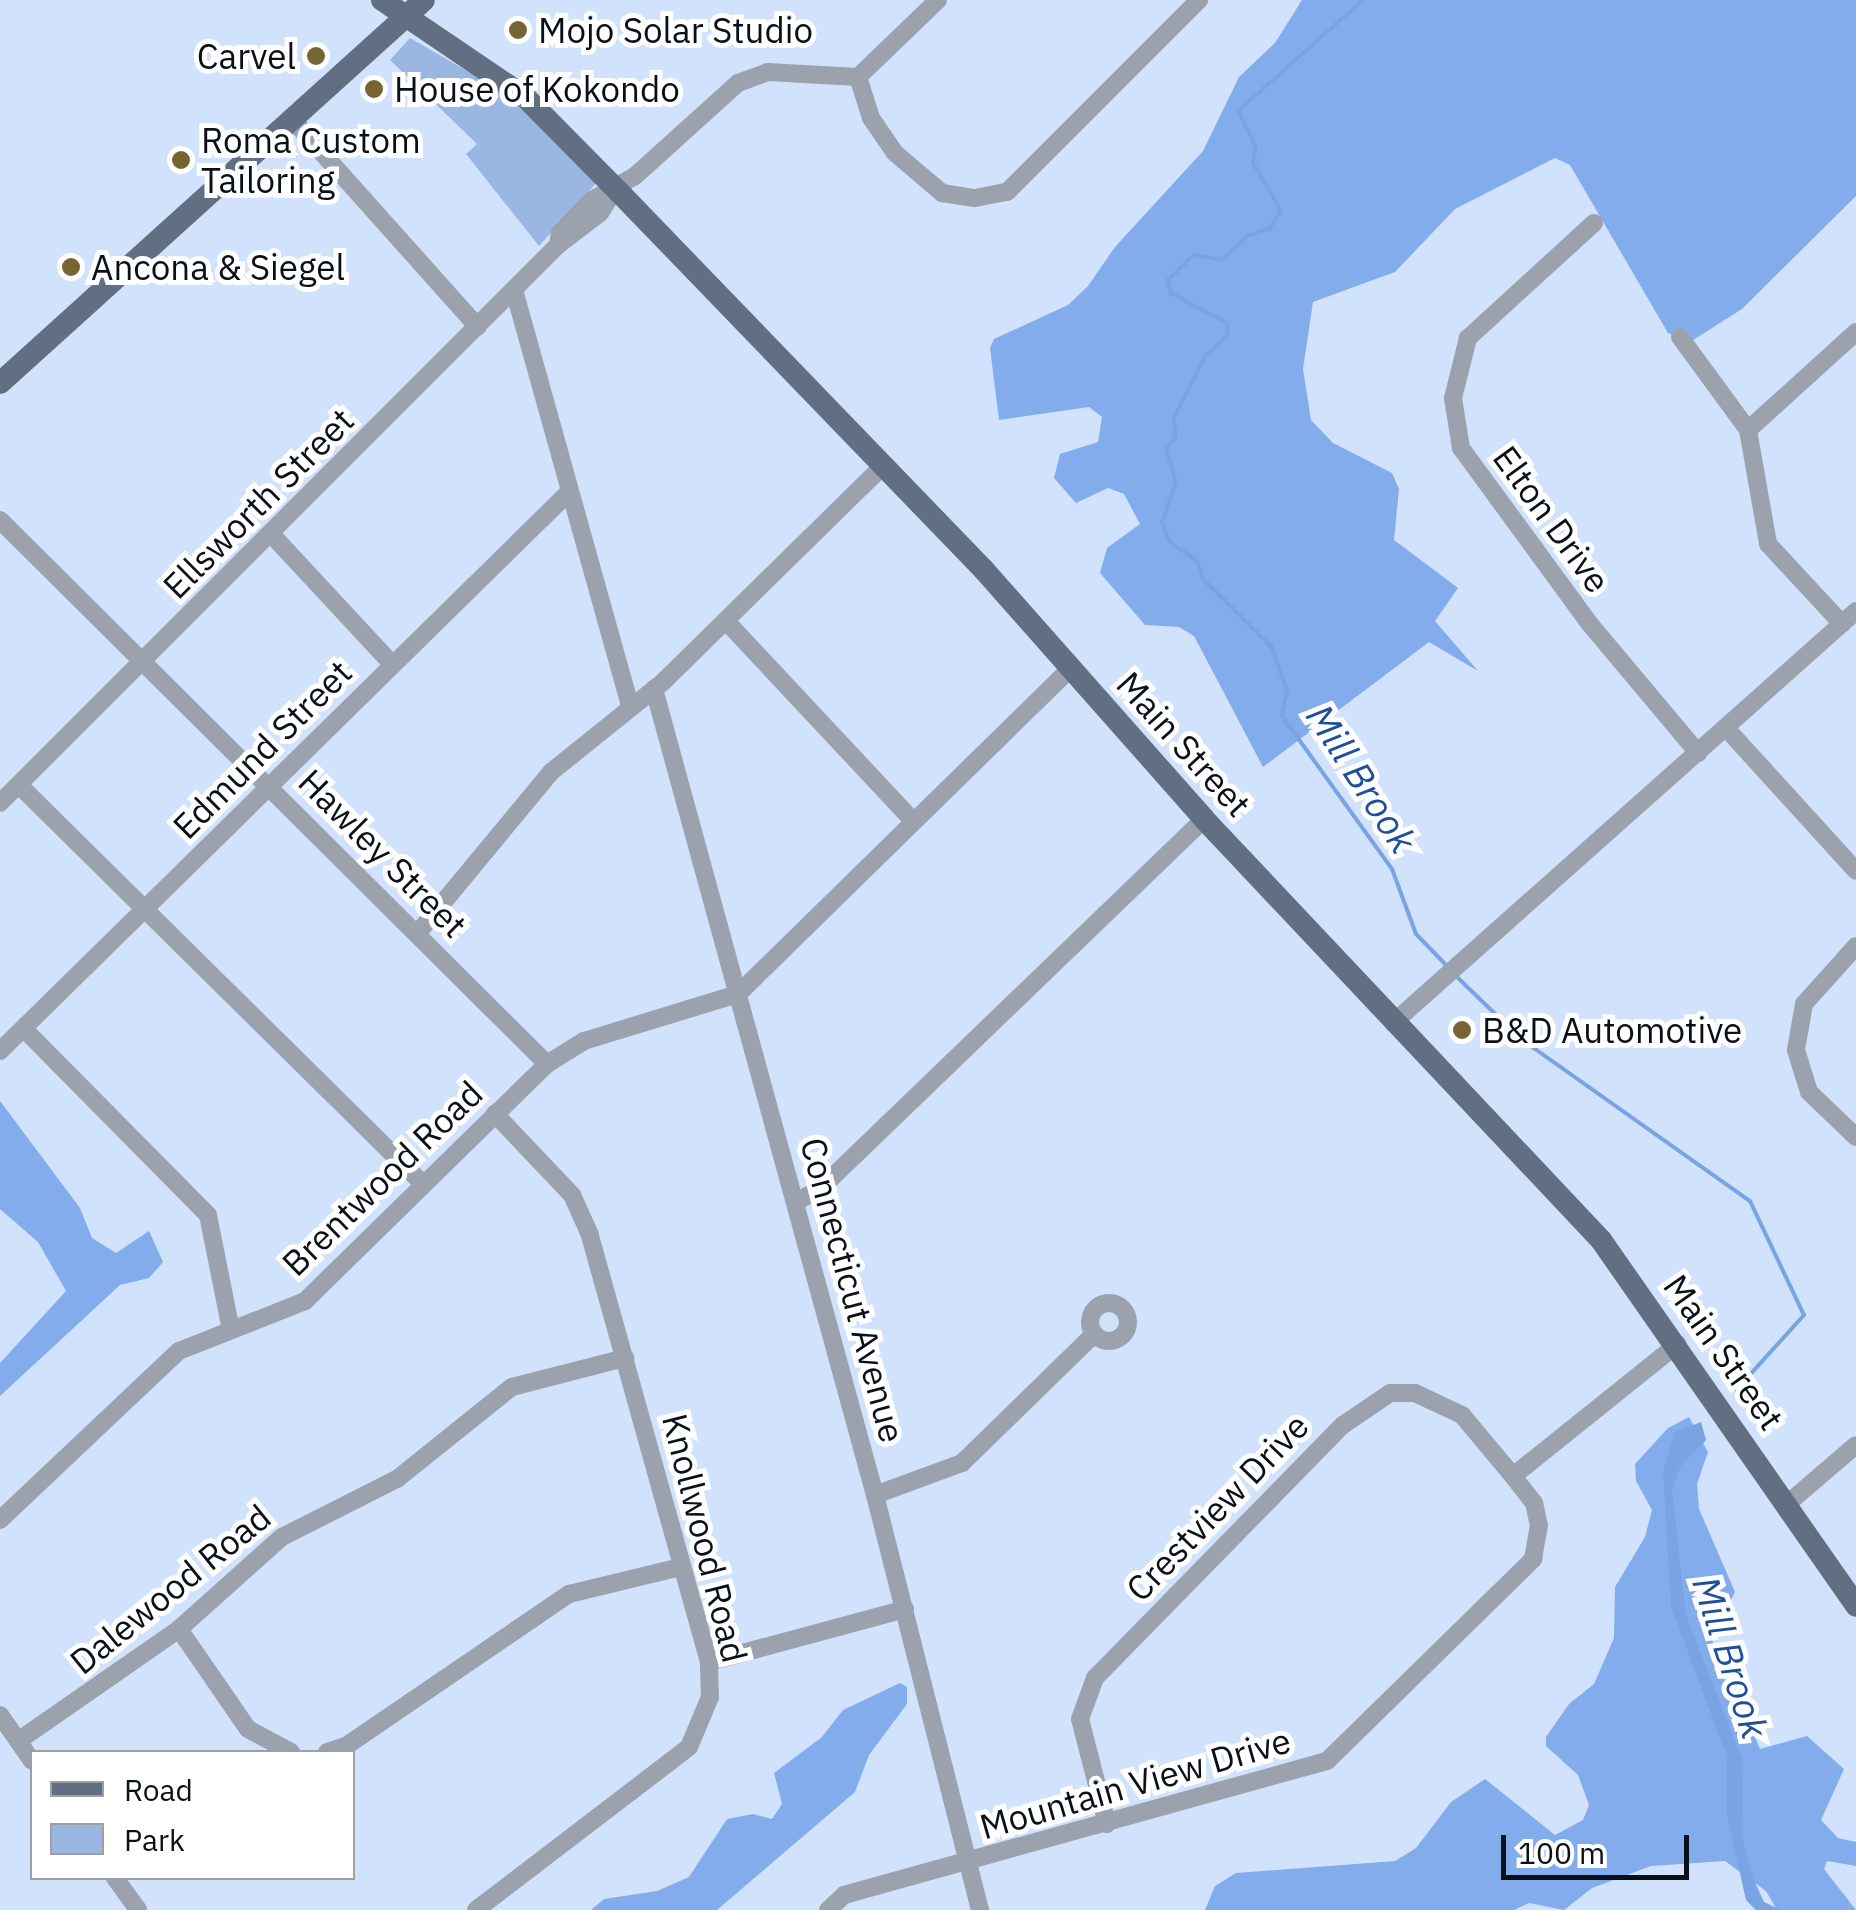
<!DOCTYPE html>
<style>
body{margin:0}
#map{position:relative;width:1856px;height:1910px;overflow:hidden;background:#d1e2fd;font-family:"IBM Plex Sans",sans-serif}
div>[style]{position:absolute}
.green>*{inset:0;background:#9ab6e2}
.forest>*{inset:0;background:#83aced}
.water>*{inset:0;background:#7aa3e3}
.stream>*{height:4px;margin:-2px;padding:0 2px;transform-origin:2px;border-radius:2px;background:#7aa3e3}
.minor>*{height:18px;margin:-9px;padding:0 9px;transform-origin:9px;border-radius:9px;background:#9ba2ae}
.minor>.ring{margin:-9px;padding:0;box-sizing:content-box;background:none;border:18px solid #9ba2ae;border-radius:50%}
.major>*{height:22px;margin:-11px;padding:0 11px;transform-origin:11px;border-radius:11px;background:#626e82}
.dots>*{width:28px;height:28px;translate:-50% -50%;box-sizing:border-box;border:5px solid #fff;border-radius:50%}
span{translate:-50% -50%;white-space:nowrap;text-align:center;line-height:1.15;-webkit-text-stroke:10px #fff;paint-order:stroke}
.poi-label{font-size:35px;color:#0a1018}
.left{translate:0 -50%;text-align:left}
.right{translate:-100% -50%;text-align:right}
.street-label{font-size:35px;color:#0a1018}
.water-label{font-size:38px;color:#1f4f9b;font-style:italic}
.legend{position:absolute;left:30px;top:1750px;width:325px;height:130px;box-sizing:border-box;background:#fff;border:2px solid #9d9fa3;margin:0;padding:12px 18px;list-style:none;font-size:30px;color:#0a1018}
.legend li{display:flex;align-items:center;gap:20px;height:50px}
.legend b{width:50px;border:2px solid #9d9fa3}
.scale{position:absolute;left:1501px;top:1835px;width:188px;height:45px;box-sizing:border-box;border:5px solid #0a1018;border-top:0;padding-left:12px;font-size:30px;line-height:35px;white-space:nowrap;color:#0a1018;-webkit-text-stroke:8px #fff;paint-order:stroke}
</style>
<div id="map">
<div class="green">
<i style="clip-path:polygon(410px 38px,514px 98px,599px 180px,539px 246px,466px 154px,477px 144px,390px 60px)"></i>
</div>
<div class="forest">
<i style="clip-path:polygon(1302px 0,1856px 0,1856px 196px,1742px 309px,1690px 342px,1668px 333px,1570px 165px,1555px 158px,1455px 209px,1395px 272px,1313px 302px,1303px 369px,1311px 420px,1333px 443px,1392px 473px,1399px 489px,1394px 540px,1458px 588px,1435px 621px,1478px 671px,1429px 642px,1263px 767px,1194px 636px,1179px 627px,1145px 625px,1100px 573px,1107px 548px,1140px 524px,1124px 494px,1108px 488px,1076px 503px,1054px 478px,1060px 454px,1098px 442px,1102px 417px,1089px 407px,999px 420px,990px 348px,994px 339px,1068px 305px,1088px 286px,1115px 247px,1203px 151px,1239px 77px,1275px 43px)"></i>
<i style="clip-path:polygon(0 1101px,80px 1208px,92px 1238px,116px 1253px,149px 1231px,163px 1262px,149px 1278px,120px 1285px,0 1396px,0 1363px,66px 1291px,38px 1242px,0 1209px)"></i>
<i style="clip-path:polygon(1689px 1417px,1708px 1452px,1697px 1484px,1699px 1509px,1735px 1592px,1712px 1637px,1717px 1670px,1737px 1695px,1760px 1749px,1807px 1736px,1844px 1769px,1821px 1820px,1838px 1838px,1856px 1842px,1856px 1866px,1827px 1861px,1824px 1869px,1856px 1910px,1777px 1910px,1766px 1891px,1725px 1861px,1651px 1866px,1592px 1888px,1564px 1910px,1529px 1903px,1514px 1910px,1205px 1910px,1215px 1886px,1236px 1873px,1395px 1861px,1416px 1848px,1451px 1802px,1485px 1779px,1555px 1835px,1583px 1820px,1589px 1805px,1578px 1775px,1546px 1746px,1546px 1737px,1569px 1704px,1594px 1684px,1614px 1638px,1615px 1587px,1645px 1537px,1652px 1510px,1636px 1481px,1635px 1464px,1668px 1428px)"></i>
<i style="clip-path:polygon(900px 1683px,907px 1687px,907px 1704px,869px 1755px,855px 1792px,717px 1910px,591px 1910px,604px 1899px,657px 1891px,689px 1877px,727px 1819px,753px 1814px,772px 1819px,782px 1804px,774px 1773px,822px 1737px,843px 1710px)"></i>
</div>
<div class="water">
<i style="clip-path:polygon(1701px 1422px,1706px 1440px,1680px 1467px,1672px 1491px,1686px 1615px,1743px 1761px,1742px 1836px,1753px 1878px,1764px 1902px,1781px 1910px,1756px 1910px,1746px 1900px,1727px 1815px,1727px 1757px,1671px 1607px,1663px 1471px,1675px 1432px)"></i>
</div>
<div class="stream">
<i style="left:1363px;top:0;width:167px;rotate:138.4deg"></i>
<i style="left:1238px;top:111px;width:40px;rotate:63.4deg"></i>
<i style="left:1256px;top:147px;width:16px;rotate:101deg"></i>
<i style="left:1253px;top:163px;width:56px;rotate:59.7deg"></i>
<i style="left:1281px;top:211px;width:22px;rotate:124deg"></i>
<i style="left:1269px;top:229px;width:21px;rotate:163deg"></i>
<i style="left:1249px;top:235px;width:37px;rotate:137deg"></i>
<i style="left:1222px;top:260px;width:28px;rotate:-170deg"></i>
<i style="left:1194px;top:255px;width:37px;rotate:136deg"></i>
<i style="left:1167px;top:281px;width:13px;rotate:72deg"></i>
<i style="left:1171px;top:293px;width:64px;rotate:28.2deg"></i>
<i style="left:1227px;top:323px;width:12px;rotate:85deg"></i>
<i style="left:1228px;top:335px;width:31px;rotate:138deg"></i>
<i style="left:1205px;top:356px;width:68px;rotate:116.9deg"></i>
<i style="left:1174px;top:417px;width:21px;rotate:87deg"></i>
<i style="left:1175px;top:438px;width:13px;rotate:132deg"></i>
<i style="left:1166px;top:448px;width:35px;rotate:74deg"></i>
<i style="left:1176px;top:482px;width:43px;rotate:108.9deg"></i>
<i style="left:1162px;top:523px;width:21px;rotate:67deg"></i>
<i style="left:1170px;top:542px;width:33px;rotate:35deg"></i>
<i style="left:1197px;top:561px;width:19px;rotate:72deg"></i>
<i style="left:1203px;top:579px;width:95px;rotate:44.6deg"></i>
<i style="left:1271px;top:646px;width:47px;rotate:70deg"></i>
<i style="left:1287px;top:690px;width:26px;rotate:101deg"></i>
<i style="left:1282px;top:716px;width:188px;rotate:54.3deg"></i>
<i style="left:1392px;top:869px;width:69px;rotate:69.7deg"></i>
<i style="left:1416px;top:934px;width:47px;rotate:45.9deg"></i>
<i style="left:1455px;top:975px;width:92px;rotate:44.1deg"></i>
<i style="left:1521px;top:1039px;width:281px;rotate:35.3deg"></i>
<i style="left:1750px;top:1201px;width:126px;rotate:64.7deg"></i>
<i style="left:1804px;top:1315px;width:101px;rotate:132.2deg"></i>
</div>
<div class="minor">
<i style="left:858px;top:77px;width:43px;rotate:72.4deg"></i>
<i style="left:871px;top:118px;width:42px;rotate:55.6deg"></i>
<i style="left:895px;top:153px;width:62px;rotate:40.4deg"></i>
<i style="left:942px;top:193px;width:33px;rotate:9deg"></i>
<i style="left:975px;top:198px;width:33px;rotate:-11deg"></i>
<i style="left:1007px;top:192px;width:272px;rotate:-45deg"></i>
<i style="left:291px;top:118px;width:280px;rotate:48.2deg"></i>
<i style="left:1594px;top:223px;width:171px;rotate:137.6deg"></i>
<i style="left:1468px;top:338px;width:62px;rotate:104deg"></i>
<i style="left:1453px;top:398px;width:51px;rotate:80.9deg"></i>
<i style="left:1461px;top:448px;width:217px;rotate:53.8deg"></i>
<i style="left:1589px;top:623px;width:170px;rotate:50deg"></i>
<i style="left:558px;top:245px;width:12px;rotate:-81deg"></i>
<i style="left:560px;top:233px;width:46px;rotate:-45.9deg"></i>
<i style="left:592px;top:200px;width:49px;rotate:-29.2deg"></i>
<i style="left:635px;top:176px;width:139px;rotate:-42.1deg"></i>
<i style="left:738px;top:83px;width:32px;rotate:-20deg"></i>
<i style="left:768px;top:72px;width:90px;rotate:3.2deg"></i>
<i style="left:858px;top:77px;width:111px;rotate:-43.9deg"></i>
<i style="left:514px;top:290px;width:431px;rotate:74.4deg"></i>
<i style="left:1680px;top:337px;width:115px;rotate:53.8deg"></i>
<i style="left:1748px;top:430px;width:116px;rotate:80deg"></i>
<i style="left:1768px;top:544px;width:109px;rotate:47.2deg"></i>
<i style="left:1748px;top:430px;width:146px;rotate:-42.2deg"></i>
<i style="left:0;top:520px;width:771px;rotate:44.84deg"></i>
<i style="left:273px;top:536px;width:176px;rotate:47.1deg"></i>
<i style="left:726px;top:621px;width:272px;rotate:46.9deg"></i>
<i style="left:654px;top:689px;width:836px;rotate:74.67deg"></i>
<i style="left:875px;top:1495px;width:428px;rotate:75.8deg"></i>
<i style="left:1726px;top:728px;width:193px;rotate:47.7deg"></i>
<i style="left:19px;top:785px;width:566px;rotate:44.64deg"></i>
<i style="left:0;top:803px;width:789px;rotate:-45deg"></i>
<i style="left:558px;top:245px;width:53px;rotate:-37.3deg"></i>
<i style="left:600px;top:213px;width:28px;rotate:-58deg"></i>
<i style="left:417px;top:934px;width:210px;rotate:-50.4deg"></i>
<i style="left:551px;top:772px;width:145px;rotate:-38.8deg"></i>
<i style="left:664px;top:681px;width:305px;rotate:-44.5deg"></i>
<i style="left:1856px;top:946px;width:78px;rotate:131.9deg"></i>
<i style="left:1804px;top:1004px;width:47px;rotate:99.9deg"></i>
<i style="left:1796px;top:1050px;width:44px;rotate:72.8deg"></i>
<i style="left:1809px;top:1092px;width:65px;rotate:43.8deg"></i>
<i style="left:1393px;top:1023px;width:620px;rotate:-41.66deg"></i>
<i style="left:25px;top:1030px;width:260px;rotate:45.3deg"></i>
<i style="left:208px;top:1215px;width:117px;rotate:78.7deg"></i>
<i style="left:0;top:1051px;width:798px;rotate:-44.49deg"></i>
<i style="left:796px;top:1202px;width:29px;rotate:-29deg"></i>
<i style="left:821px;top:1188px;width:532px;rotate:-43.93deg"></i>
<i class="ring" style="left:1090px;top:1303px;width:20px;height:20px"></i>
<i style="left:875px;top:1495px;width:93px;rotate:-20.2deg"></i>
<i style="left:962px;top:1463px;width:185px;rotate:-44.3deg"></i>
<i style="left:1786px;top:1505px;width:92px;rotate:-40.6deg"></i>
<i style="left:0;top:1520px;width:246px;rotate:-43.4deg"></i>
<i style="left:179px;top:1351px;width:136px;rotate:-21.6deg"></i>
<i style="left:305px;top:1301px;width:339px;rotate:-44.4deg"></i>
<i style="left:547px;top:1064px;width:44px;rotate:-31.9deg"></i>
<i style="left:584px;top:1041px;width:161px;rotate:-17deg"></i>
<i style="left:738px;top:994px;width:466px;rotate:-44.4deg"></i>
<i style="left:179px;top:1629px;width:121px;rotate:55.4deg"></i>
<i style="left:248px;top:1729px;width:49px;rotate:28.1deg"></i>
<i style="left:709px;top:1662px;width:203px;rotate:-15.1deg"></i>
<i style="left:0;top:1715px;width:56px;rotate:55.2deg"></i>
<i style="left:18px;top:1741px;width:196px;rotate:-34.8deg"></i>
<i style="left:179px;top:1629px;width:138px;rotate:-41.8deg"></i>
<i style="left:282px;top:1537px;width:129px;rotate:-26.8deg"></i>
<i style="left:397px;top:1479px;width:147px;rotate:-38.7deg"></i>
<i style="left:512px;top:1387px;width:117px;rotate:-14.4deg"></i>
<i style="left:327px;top:1752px;width:20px;rotate:-18deg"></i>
<i style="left:346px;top:1746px;width:270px;rotate:-34.3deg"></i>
<i style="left:569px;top:1594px;width:115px;rotate:-13.6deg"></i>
<i style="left:1107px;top:1824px;width:108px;rotate:-104.4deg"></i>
<i style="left:1080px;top:1719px;width:44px;rotate:-69.9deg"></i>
<i style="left:1095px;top:1678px;width:354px;rotate:-45.6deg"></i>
<i style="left:1343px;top:1425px;width:57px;rotate:-34.2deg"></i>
<i style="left:1390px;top:1393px;width:25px"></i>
<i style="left:1415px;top:1393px;width:52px;rotate:25.1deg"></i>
<i style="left:1462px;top:1415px;width:80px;rotate:50.1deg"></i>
<i style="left:115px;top:1878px;width:39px;rotate:54deg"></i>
<i style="left:476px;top:1910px;width:268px;rotate:-37.4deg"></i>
<i style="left:689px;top:1747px;width:54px;rotate:-67.2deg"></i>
<i style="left:710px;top:1697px;width:35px;rotate:-92deg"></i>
<i style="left:709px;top:1662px;width:443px;rotate:-105.6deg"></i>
<i style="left:590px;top:1235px;width:44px;rotate:-114.2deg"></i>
<i style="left:572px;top:1195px;width:112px;rotate:-133.5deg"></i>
<i style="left:828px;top:1910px;width:22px;rotate:-43deg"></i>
<i style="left:844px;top:1895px;width:501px;rotate:-15.51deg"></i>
<i style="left:1327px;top:1761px;width:289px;rotate:-44.4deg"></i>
<i style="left:1533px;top:1559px;width:34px;rotate:-80deg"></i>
<i style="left:1539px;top:1526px;width:24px;rotate:-102deg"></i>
<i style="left:1534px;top:1503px;width:34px;rotate:-128deg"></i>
<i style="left:1513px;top:1476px;width:211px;rotate:-38.7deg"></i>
</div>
<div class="major">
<i style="left:382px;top:0;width:171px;rotate:34.1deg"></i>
<i style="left:524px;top:96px;width:135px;rotate:45.3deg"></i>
<i style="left:619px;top:192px;width:525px;rotate:46deg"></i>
<i style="left:984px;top:570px;width:332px;rotate:48.5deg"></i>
<i style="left:1204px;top:819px;width:579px;rotate:46.68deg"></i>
<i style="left:1601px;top:1240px;width:446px;rotate:55.1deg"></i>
<i style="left:0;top:383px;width:571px;rotate:-42.09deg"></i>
</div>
<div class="dots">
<i style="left:518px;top:30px;background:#776433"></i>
<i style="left:316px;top:56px;background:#776433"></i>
<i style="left:374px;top:89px;background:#776433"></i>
<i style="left:181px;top:160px;background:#776433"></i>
<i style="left:71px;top:267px;background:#776433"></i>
<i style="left:1462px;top:1030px;background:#776433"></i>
</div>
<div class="poi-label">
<span class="left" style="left:538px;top:30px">Mojo Solar Studio</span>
<span class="right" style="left:296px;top:56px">Carvel</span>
<span class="left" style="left:394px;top:89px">House of Kokondo</span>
<span class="left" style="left:201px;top:160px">Roma Custom<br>Tailoring</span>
<span class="left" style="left:91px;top:267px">Ancona &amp; Siegel</span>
<span class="left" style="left:1482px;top:1030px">B&amp;D Automotive</span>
</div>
<div class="street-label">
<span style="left:258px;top:503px;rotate:-45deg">Ellsworth Street</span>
<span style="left:1552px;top:519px;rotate:54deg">Elton Drive</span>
<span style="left:1184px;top:744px;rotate:48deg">Main Street</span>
<span style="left:262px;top:749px;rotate:-45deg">Edmund Street</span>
<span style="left:383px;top:853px;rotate:45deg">Hawley Street</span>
<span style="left:382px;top:1178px;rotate:-44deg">Brentwood Road</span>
<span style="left:853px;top:1290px;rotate:75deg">Connecticut Avenue</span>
<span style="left:1724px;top:1352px;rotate:55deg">Main Street</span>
<span style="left:1217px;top:1507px;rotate:-46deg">Crestview Drive</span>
<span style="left:705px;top:1538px;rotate:76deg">Knollwood Road</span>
<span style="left:170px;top:1589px;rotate:-39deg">Dalewood Road</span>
<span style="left:1135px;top:1783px;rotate:-16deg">Mountain View Drive</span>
</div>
<div class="water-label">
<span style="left:1362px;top:778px;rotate:57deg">Mill Brook</span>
<span style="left:1731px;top:1657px;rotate:72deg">Mill Brook</span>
</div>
<ul class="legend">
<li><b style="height:12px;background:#626e82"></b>Road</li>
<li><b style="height:28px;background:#9ab6e2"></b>Park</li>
</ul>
<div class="scale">100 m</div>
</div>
